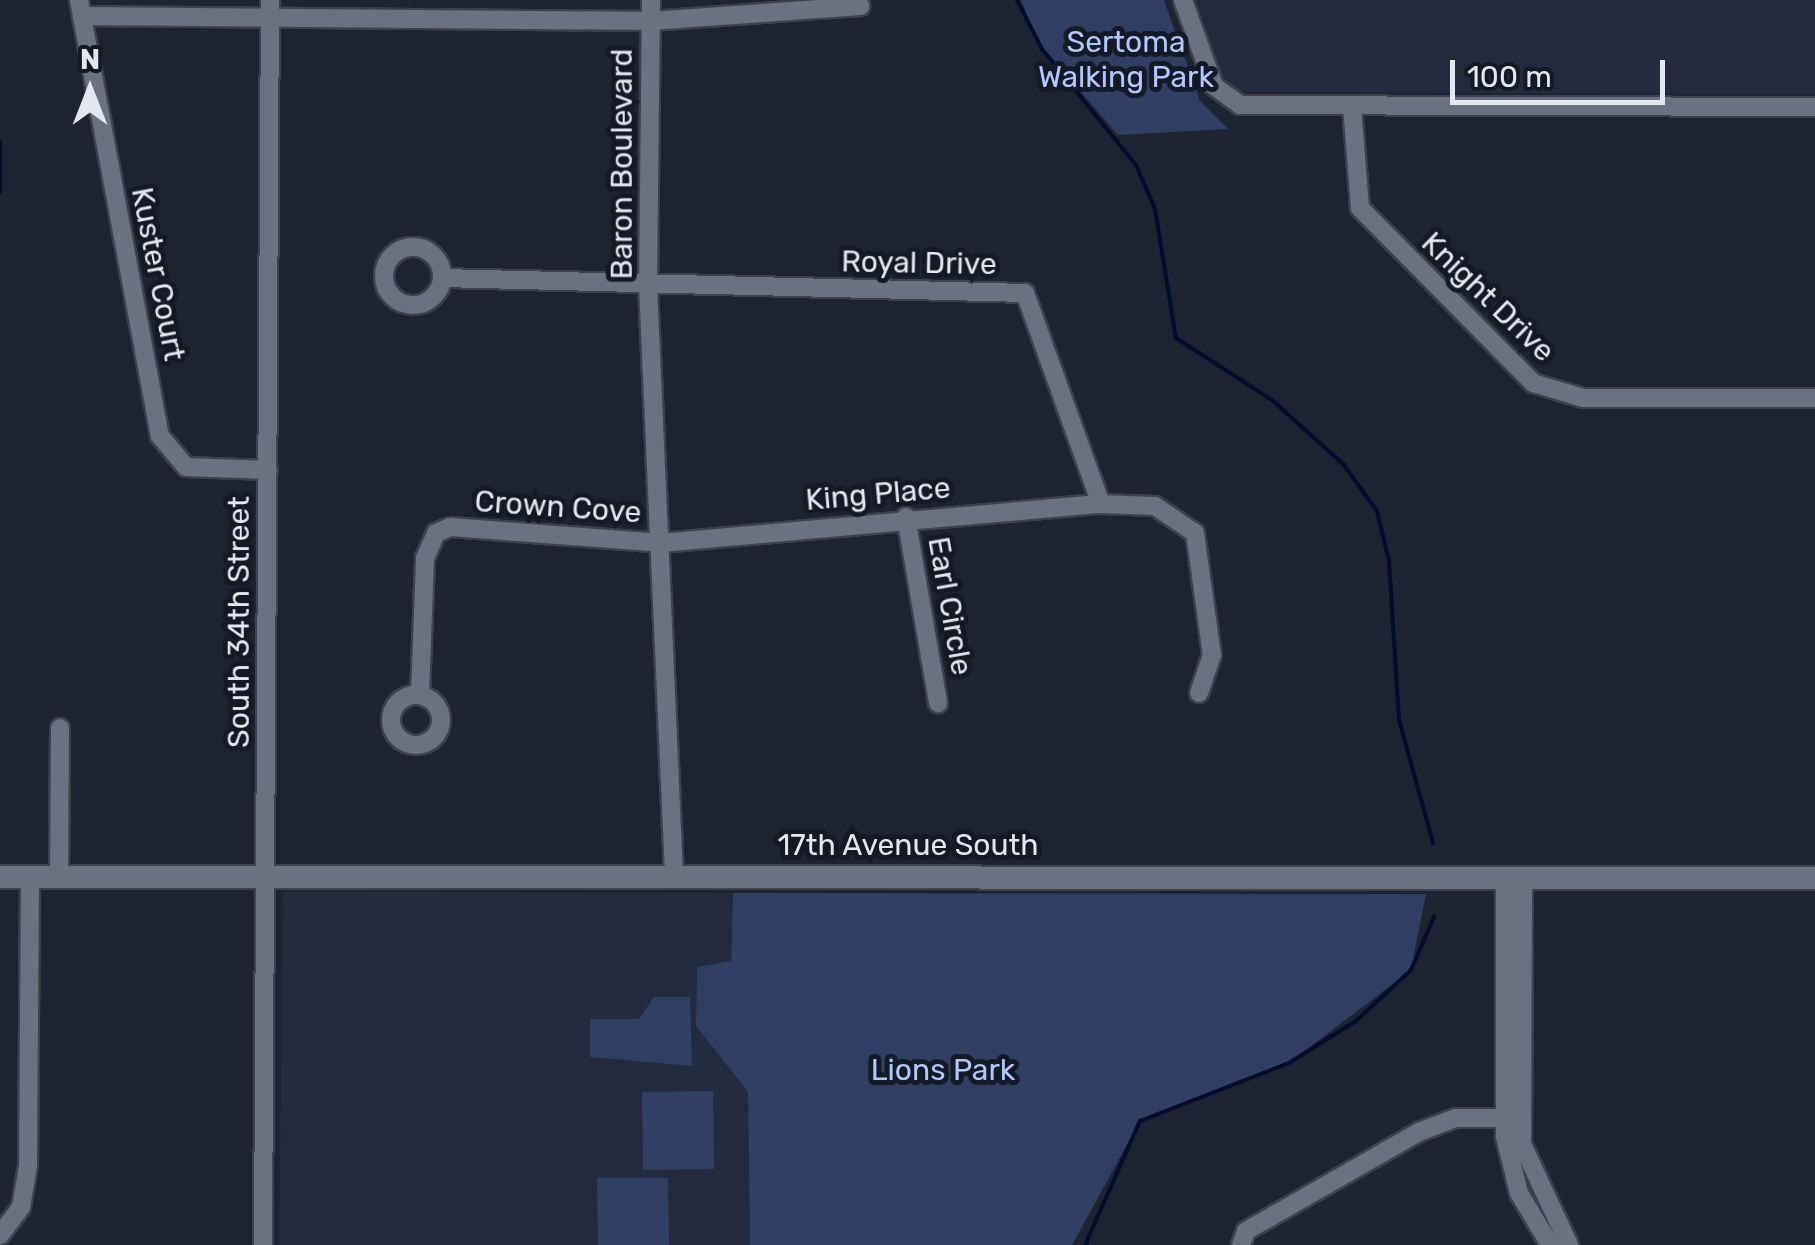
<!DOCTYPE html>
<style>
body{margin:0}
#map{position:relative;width:1815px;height:1245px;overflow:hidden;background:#1d2330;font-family:Rubik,sans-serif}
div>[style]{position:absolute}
.built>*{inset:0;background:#222a3d}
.green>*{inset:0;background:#2f3e62}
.stream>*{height:4px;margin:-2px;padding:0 2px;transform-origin:2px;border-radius:2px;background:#030c2d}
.roads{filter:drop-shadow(2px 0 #3c414b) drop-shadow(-2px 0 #3c414b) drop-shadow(0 2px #3c414b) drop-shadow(0 -2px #3c414b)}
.street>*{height:18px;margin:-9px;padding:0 9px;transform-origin:9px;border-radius:9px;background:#6a7181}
.street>.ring{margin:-9px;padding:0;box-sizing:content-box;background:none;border:18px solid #6a7181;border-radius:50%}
.secondary>*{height:22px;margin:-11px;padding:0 11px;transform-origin:11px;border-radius:11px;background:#6a7181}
span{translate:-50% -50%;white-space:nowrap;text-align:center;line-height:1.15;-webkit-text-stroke:10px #141926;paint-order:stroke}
.park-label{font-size:30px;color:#b0c8fd}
.street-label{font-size:30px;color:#e2e7f0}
.north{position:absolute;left:40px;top:40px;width:100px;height:100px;-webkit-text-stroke:8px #141926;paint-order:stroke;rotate:0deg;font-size:28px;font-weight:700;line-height:40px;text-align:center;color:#e2e7f0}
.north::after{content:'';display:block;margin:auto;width:35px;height:45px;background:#e2e7f0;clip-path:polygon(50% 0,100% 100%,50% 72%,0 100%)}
.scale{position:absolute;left:1450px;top:60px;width:215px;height:45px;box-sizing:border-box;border:5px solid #e2e7f0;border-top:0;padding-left:12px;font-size:30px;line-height:35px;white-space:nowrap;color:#e2e7f0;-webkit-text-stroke:8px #141926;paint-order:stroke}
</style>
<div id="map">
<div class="built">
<i style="clip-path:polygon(1191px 0,1815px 0,1815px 94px,1238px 92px,1219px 73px)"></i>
<i style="clip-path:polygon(283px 891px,733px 893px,731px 961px,696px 1026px,748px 1092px,750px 1245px,279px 1245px)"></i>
</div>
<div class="green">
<i style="clip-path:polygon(1021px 0,1164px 0,1200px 101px,1228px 129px,1118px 135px,1038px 43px)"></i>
<i style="clip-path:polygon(733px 893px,1426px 894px,1411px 970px,1289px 1063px,1140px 1121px,1072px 1245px,750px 1245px,748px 1092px,696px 1026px,697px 967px,731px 961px)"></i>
<i style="clip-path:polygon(654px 997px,690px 997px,692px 1066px,590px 1057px,590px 1019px,639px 1019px)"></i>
<i style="clip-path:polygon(713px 1091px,714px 1169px,643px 1170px,642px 1092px)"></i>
<i style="clip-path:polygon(597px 1178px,668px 1178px,669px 1245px,598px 1245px)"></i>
</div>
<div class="stream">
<i style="left:1017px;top:0;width:55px;rotate:63deg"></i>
<i style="left:1042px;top:49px;width:149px;rotate:51deg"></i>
<i style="left:1136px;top:165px;width:48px;rotate:66.6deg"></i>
<i style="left:1155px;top:209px;width:131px;rotate:80.8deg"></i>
<i style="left:1176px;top:338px;width:114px;rotate:32.9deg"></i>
<i style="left:1272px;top:400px;width:96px;rotate:42deg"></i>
<i style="left:1343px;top:464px;width:58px;rotate:54.1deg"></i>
<i style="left:1377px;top:511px;width:51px;rotate:76.5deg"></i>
<i style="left:1389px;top:561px;width:159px;rotate:86.4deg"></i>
<i style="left:1399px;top:720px;width:128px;rotate:74.5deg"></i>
<i style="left:0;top:142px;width:50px;rotate:90deg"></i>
<i style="left:1085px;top:1245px;width:136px;rotate:-66.1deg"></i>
<i style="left:1140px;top:1121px;width:160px;rotate:-21.3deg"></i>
<i style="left:1289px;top:1063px;width:79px;rotate:-32.1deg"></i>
<i style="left:1356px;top:1021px;width:75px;rotate:-42.8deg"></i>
<i style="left:1411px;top:970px;width:58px;rotate:-66.5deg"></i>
</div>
<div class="roads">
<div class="street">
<i style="left:79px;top:0;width:443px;rotate:79.5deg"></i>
<i style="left:160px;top:436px;width:40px;rotate:50deg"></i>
<i style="left:186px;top:467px;width:82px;rotate:2.1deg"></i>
<i style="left:651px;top:0;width:286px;rotate:90.6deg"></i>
<i style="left:648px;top:286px;width:590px;rotate:87.47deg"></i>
<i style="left:1183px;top:0;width:91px;rotate:70.2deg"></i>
<i style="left:1214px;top:86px;width:32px;rotate:36deg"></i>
<i style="left:1240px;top:105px;width:575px;rotate:0.2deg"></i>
<i style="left:82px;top:16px;width:569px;rotate:0.5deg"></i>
<i style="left:651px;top:21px;width:210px;rotate:-4.1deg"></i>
<i style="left:1352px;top:106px;width:102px;rotate:85.5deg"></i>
<i style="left:1360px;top:208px;width:246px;rotate:45.3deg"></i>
<i style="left:1533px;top:383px;width:52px;rotate:16.7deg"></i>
<i style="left:1583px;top:398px;width:232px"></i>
<i class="ring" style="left:384px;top:247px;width:40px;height:40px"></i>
<i style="left:442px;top:278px;width:583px;rotate:1.47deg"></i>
<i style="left:1025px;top:293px;width:224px;rotate:70.2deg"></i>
<i style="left:906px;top:517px;width:189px;rotate:80.2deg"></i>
<i class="ring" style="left:391px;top:695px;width:32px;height:32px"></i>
<i style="left:420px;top:695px;width:137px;rotate:-87.9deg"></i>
<i style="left:425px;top:558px;width:27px;rotate:-66deg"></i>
<i style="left:436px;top:533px;width:15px;rotate:-23deg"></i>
<i style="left:450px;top:527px;width:212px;rotate:4.3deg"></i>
<i style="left:661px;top:543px;width:442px;rotate:-5.1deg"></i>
<i style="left:1101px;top:504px;width:54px;rotate:2.1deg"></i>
<i style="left:1155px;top:506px;width:48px;rotate:34deg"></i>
<i style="left:1195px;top:533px;width:123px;rotate:82.1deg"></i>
<i style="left:1212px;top:655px;width:40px;rotate:108.9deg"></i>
<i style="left:59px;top:877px;width:149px;rotate:-89.6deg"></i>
<i style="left:1505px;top:878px;width:259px;rotate:90deg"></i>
<i style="left:1505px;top:1137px;width:58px;rotate:76deg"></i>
<i style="left:1519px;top:1193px;width:61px;rotate:59.2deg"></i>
<i style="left:1523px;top:878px;width:266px;rotate:90.2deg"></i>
<i style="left:1522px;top:1144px;width:111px;rotate:65deg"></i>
<i style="left:0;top:1235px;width:35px;rotate:-53deg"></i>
<i style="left:21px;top:1207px;width:42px;rotate:-80.3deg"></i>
<i style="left:28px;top:1166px;width:289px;rotate:-89.6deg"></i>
<i style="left:263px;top:1245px;width:1245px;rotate:-89.68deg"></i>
<i style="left:1241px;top:1245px;width:15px;rotate:-70deg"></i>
<i style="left:1246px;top:1231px;width:199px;rotate:-29.8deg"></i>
<i style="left:1419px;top:1132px;width:40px;rotate:-21deg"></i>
<i style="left:1456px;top:1118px;width:59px"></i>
</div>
<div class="secondary">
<i style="left:0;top:877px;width:1815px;rotate:0.03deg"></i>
</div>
</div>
<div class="park-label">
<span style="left:1126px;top:59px">Sertoma<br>Walking Park</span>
<span style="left:943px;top:1070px">Lions Park</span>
</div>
<div class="street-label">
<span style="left:622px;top:164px;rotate:-90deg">Baron Boulevard</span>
<span style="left:919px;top:263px;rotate:1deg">Royal Drive</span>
<span style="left:158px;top:274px;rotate:79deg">Kuster Court</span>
<span style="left:1488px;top:297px;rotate:44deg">Knight Drive</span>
<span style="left:878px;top:494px;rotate:-5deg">King Place</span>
<span style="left:558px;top:507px;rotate:4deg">Crown Cove</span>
<span style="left:950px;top:606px;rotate:80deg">Earl Circle</span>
<span style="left:239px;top:622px;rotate:-90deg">South 34th Street</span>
<span style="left:908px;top:845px">17th Avenue South</span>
</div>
<div class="north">N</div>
<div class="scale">100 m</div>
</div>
